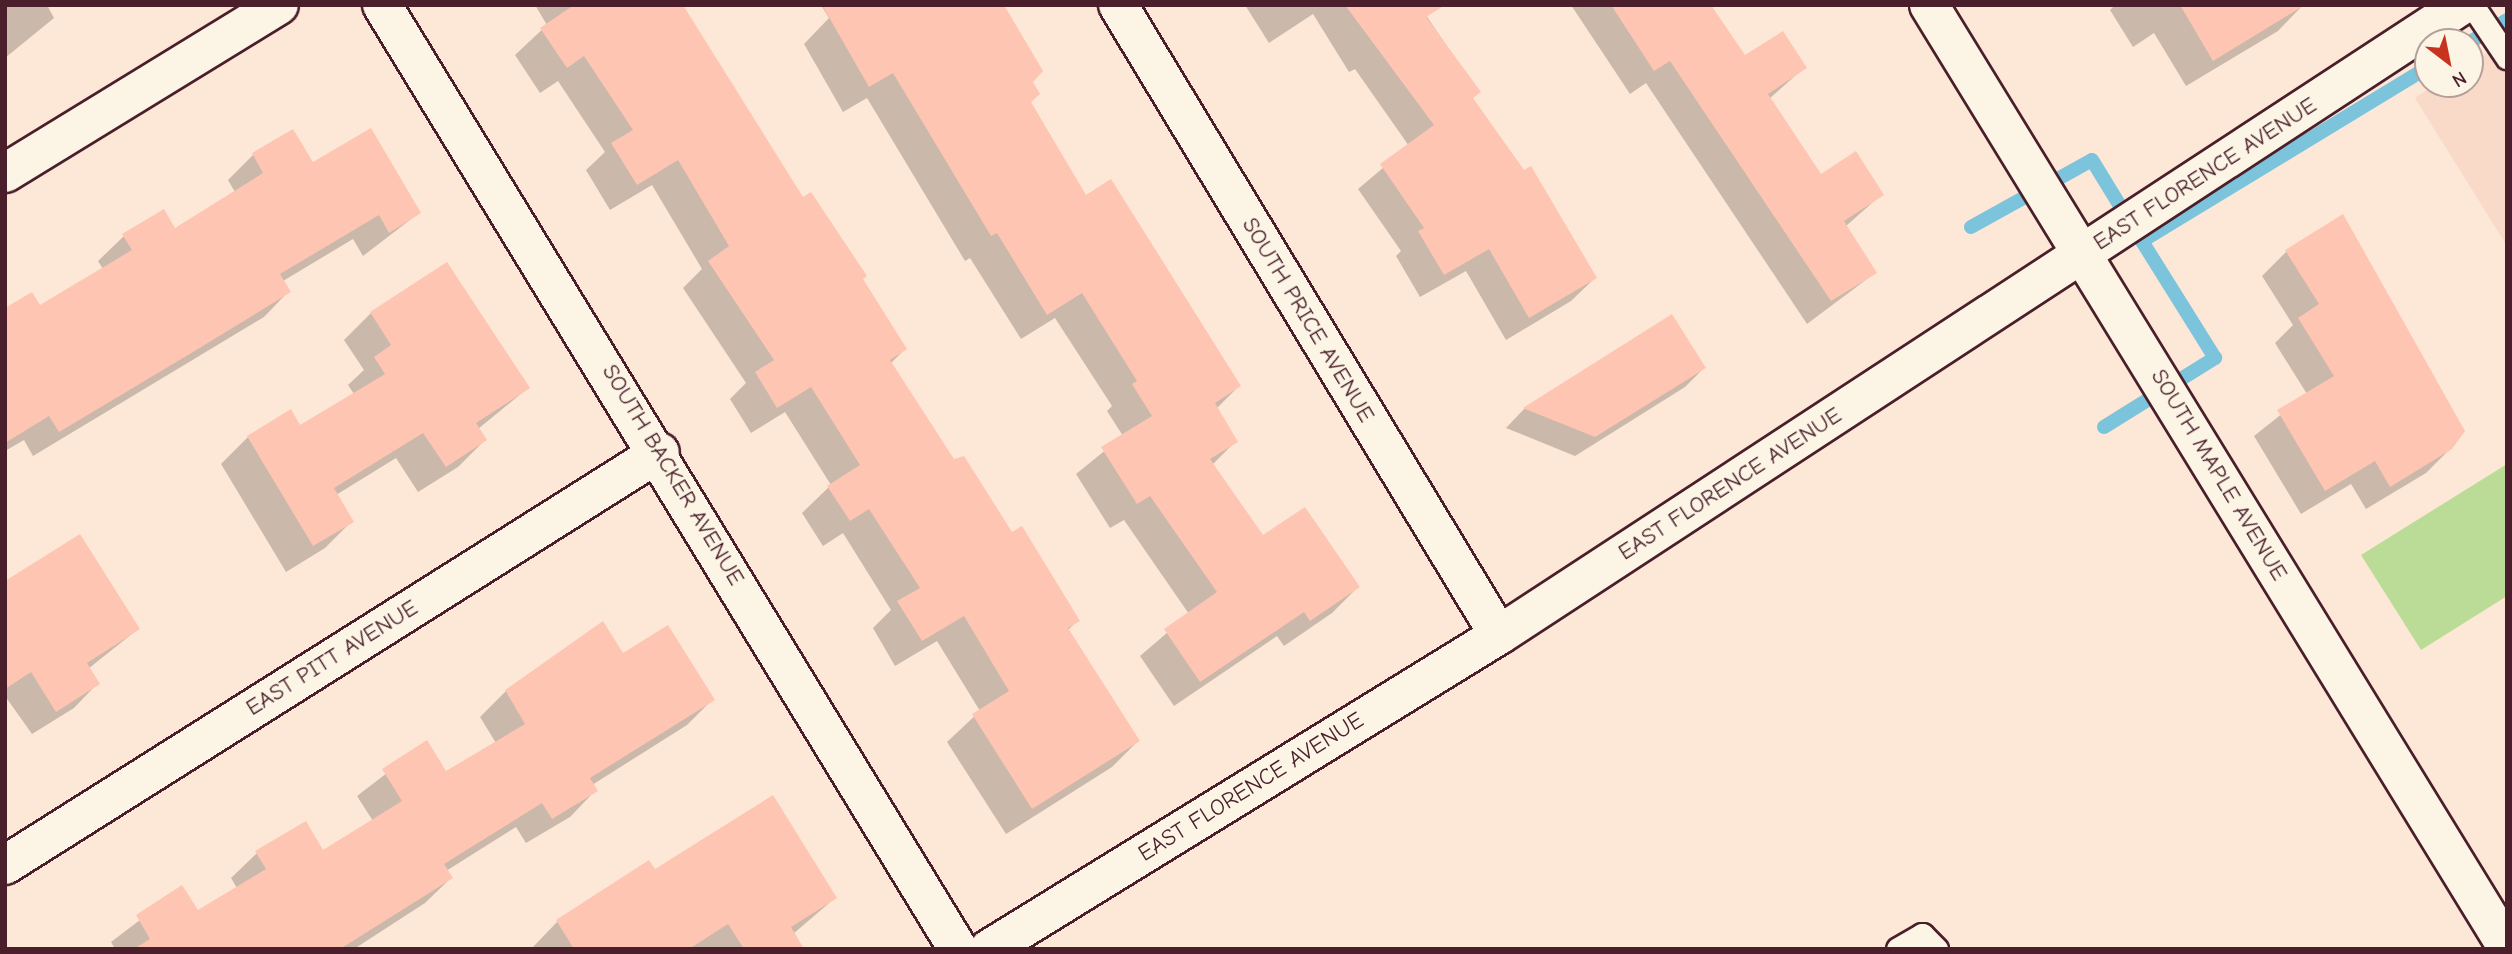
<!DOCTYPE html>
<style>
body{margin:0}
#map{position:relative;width:2512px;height:954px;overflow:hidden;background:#fde7d6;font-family:"Comic Neue",sans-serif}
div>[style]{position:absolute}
.built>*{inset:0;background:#f9d9c8}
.green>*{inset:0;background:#bbdc96}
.shadow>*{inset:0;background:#0003}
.stream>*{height:14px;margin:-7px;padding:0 7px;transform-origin:7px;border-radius:7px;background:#7bc4dc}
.building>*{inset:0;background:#fec5b2}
.roads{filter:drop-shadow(2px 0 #4a1f2b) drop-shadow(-2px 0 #4a1f2b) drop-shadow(0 2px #4a1f2b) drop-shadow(0 -2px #4a1f2b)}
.lane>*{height:23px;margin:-11.5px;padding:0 11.5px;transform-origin:11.5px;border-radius:11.5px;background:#fcf5e5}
.street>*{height:38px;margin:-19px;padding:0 19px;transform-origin:19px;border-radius:19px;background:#fcf5e5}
.secondary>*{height:38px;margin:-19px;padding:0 19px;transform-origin:19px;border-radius:19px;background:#fcf5e5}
span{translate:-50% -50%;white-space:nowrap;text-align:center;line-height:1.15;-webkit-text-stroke:5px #fcf5e5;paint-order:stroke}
.street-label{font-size:23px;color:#4a1f2b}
.frame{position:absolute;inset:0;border:7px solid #4a1f2b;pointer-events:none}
.north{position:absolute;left:2414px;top:28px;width:70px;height:70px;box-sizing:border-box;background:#fcf5e5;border:2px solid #b59f9b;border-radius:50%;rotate:148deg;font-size:19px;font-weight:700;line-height:28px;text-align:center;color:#4a1f2b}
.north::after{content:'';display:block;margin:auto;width:24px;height:32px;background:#c8321e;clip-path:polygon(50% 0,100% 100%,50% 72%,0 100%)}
</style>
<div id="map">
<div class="built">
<i style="clip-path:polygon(2507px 40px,2507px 246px,2415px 98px,2436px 84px,2470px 84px,2470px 63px)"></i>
</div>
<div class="green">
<i style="clip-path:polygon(2507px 464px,2507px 596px,2421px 650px,2361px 555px)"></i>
</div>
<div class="shadow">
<i style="clip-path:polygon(5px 5px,47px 5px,54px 18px,5px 58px)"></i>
<i style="clip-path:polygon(535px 5px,654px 5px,802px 199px,905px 349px,891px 363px,954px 461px,1077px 621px,1068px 630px,1138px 741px,1112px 767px,1006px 834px,947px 742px,980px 711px,937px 641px,895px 666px,873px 628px,891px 610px,843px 533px,823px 546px,802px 513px,831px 485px,785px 412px,751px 433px,730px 399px,746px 383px,683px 288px,702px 269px,652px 185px,610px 210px,586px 170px,605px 152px,558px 81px,540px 93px,515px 55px,547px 25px)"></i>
<i style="clip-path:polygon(821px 5px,1004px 5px,1031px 82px,1029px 103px,1085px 197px,1239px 386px,1216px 409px,1236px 441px,1212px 465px,1263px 538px,1358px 587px,1332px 613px,1284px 646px,1277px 636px,1174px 706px,1140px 656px,1189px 614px,1124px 520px,1110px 528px,1076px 474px,1123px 436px,1107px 411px,1112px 406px,1055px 318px,1021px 339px,970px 258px,965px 261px,867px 98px,843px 112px,804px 44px,829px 18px)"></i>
<i style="clip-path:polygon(1245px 5px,1419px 5px,1478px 92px,1472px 99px,1595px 278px,1571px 301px,1506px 340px,1466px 271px,1420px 297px,1396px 256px,1401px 251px,1358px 189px,1409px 146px,1355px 69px,1349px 72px,1313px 14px,1269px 43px)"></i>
<i style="clip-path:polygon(1571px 5px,1709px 5px,1745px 58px,1805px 67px,1769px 99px,1821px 176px,1882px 194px,1845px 227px,1875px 273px,1807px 324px,1646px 83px,1630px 94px)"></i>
<i style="clip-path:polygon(2115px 5px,2303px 5px,2278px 31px,2186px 86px,2154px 33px,2133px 47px,2110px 10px)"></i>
<i style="clip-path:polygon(253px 155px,312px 164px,419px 213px,363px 256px,353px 239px,283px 281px,289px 291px,264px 317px,33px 456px,24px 440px,5px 451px,5px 310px,39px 308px,103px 269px,98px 261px,124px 236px,175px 230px,235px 192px,228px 180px)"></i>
<i style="clip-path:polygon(2342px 217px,2451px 448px,2426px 473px,2366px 509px,2351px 484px,2301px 514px,2254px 436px,2307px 394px,2275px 343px,2293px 325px,2262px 276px,2286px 252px)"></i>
<i style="clip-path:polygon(371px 313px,528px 388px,478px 429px,485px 440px,458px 467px,418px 492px,396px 458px,336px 495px,351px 522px,325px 548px,286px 572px,221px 464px,248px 437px,300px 428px,354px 394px,348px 385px,364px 370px,344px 340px)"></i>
<i style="clip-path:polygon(1672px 317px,1704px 368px,1685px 387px,1575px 456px,1506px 428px,1524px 409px)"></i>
<i style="clip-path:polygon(5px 583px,138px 629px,88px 669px,97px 684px,74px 708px,32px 734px,5px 696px)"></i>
<i style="clip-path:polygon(622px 655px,713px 699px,687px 725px,592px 785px,595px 791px,570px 817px,526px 843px,516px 827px,446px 871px,451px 878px,425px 903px,354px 949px,115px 949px,111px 942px,182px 888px,197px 912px,237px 888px,231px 878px,257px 853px,323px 852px,373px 821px,357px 796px,426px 743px,446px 774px,496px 743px,480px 717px,506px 691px)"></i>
<i style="clip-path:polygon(649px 862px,654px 871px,835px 898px,793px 934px,791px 949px,531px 949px,557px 922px)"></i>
</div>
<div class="stream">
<i style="left:2470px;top:42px;width:43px;rotate:-30.7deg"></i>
<i style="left:1971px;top:227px;width:138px;rotate:-29deg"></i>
<i style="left:2092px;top:160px;width:73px;rotate:58.5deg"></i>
<i style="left:2104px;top:427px;width:131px;rotate:-31.9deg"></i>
<i style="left:2215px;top:358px;width:138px;rotate:-122deg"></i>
<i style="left:2142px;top:241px;width:335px;rotate:-31.3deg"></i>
</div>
<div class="building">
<i style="clip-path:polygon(574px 5px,683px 5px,803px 197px,811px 192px,867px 276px,863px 279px,907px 349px,890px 360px,954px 459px,964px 456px,1012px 532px,1022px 526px,1080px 621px,1068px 628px,1140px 741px,1032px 809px,972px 714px,1009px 691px,964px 616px,922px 641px,897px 601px,920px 588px,869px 509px,850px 521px,827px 486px,860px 465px,811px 387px,777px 408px,755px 372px,774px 360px,708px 261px,729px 246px,678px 160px,637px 185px,611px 143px,633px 130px,584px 56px,567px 68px,540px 28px)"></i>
<i style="clip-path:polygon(822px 5px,1004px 5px,1043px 71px,1033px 82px,1040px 94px,1031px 102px,1086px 195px,1111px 179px,1241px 386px,1215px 403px,1238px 442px,1210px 459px,1263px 535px,1305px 507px,1360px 587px,1310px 621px,1304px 612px,1200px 682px,1164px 629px,1217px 592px,1150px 496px,1137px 504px,1101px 447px,1152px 416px,1132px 384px,1137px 381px,1082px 293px,1047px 315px,997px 233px,991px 236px,893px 73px,869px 87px)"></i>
<i style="clip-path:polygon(1345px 5px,1445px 5px,1426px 17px,1481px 92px,1473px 98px,1524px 170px,1531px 166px,1597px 278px,1529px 318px,1489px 249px,1444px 275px,1418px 231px,1424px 228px,1380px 164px,1434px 125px)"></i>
<i style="clip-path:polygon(1611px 5px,1711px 5px,1745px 55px,1783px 31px,1807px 68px,1768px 94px,1821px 174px,1856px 151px,1884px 195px,1844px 221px,1877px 273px,1831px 301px,1670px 61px,1654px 71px)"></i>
<i style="clip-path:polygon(2180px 5px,2305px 5px,2213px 61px)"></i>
<i style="clip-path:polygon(371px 128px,421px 213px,389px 233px,379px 215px,280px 274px,291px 292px,193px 352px,59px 432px,49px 416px,5px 443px,5px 308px,32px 292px,40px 305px,132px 250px,122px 234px,164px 209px,175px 228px,263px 173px,252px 153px,293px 129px,313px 162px)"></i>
<i style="clip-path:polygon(2343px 214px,2465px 431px,2452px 449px,2390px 487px,2375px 461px,2325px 491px,2277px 410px,2334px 376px,2298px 318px,2319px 304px,2285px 250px)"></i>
<i style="clip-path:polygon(447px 262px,530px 388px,476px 423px,487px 440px,446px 467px,423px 433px,334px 488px,354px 522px,313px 546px,247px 436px,291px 409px,300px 425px,385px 374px,374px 357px,391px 345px,370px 312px)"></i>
<i style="clip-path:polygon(1672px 314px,1706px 368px,1595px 437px,1523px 408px)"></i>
<i style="clip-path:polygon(80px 534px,140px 629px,87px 663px,100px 684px,56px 712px,31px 672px,5px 689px,5px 581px)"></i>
<i style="clip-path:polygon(603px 621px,623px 653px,668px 625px,715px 700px,590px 778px,598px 791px,552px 819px,542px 803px,444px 864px,453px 878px,340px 949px,134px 949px,150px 939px,136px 915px,182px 885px,198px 910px,266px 869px,255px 851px,306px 821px,323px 850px,402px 801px,382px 769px,427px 740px,446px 771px,525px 724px,505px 690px)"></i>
<i style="clip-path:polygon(773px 795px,837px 898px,791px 927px,804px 949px,744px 949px,728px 924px,689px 949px,574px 949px,556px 920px,649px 860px,655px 869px)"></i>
</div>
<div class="roads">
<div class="lane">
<i style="left:2472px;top:5px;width:63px;rotate:56.1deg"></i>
<i style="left:1898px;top:949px;width:28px;rotate:-30deg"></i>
<i style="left:1922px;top:935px;width:20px;rotate:45deg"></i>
</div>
<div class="street">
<i style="left:382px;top:5px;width:1106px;rotate:58.61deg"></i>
<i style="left:1118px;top:5px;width:736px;rotate:58.84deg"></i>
<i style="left:5px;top:173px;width:321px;rotate:-31.5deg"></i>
<i style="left:5px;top:865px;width:774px;rotate:-32.23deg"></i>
<i style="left:989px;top:949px;width:599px;rotate:-31.62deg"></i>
<i style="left:1499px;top:635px;width:1151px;rotate:-33.19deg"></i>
</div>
<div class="secondary">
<i style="left:1929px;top:5px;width:1105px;rotate:58.47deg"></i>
</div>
</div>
<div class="street-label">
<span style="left:2205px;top:174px;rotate:-33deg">EAST FLORENCE AVENUE</span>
<span style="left:1308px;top:320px;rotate:59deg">SOUTH PRICE AVENUE</span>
<span style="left:673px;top:475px;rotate:59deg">SOUTH BACKER AVENUE</span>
<span style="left:2219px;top:475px;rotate:59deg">SOUTH MAPLE AVENUE</span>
<span style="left:1730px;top:484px;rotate:-33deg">EAST FLORENCE AVENUE</span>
<span style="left:332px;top:658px;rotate:-32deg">EAST PITT AVENUE</span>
<span style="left:1251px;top:787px;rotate:-32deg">EAST FLORENCE AVENUE</span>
</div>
<div class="frame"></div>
<div class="north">N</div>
</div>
